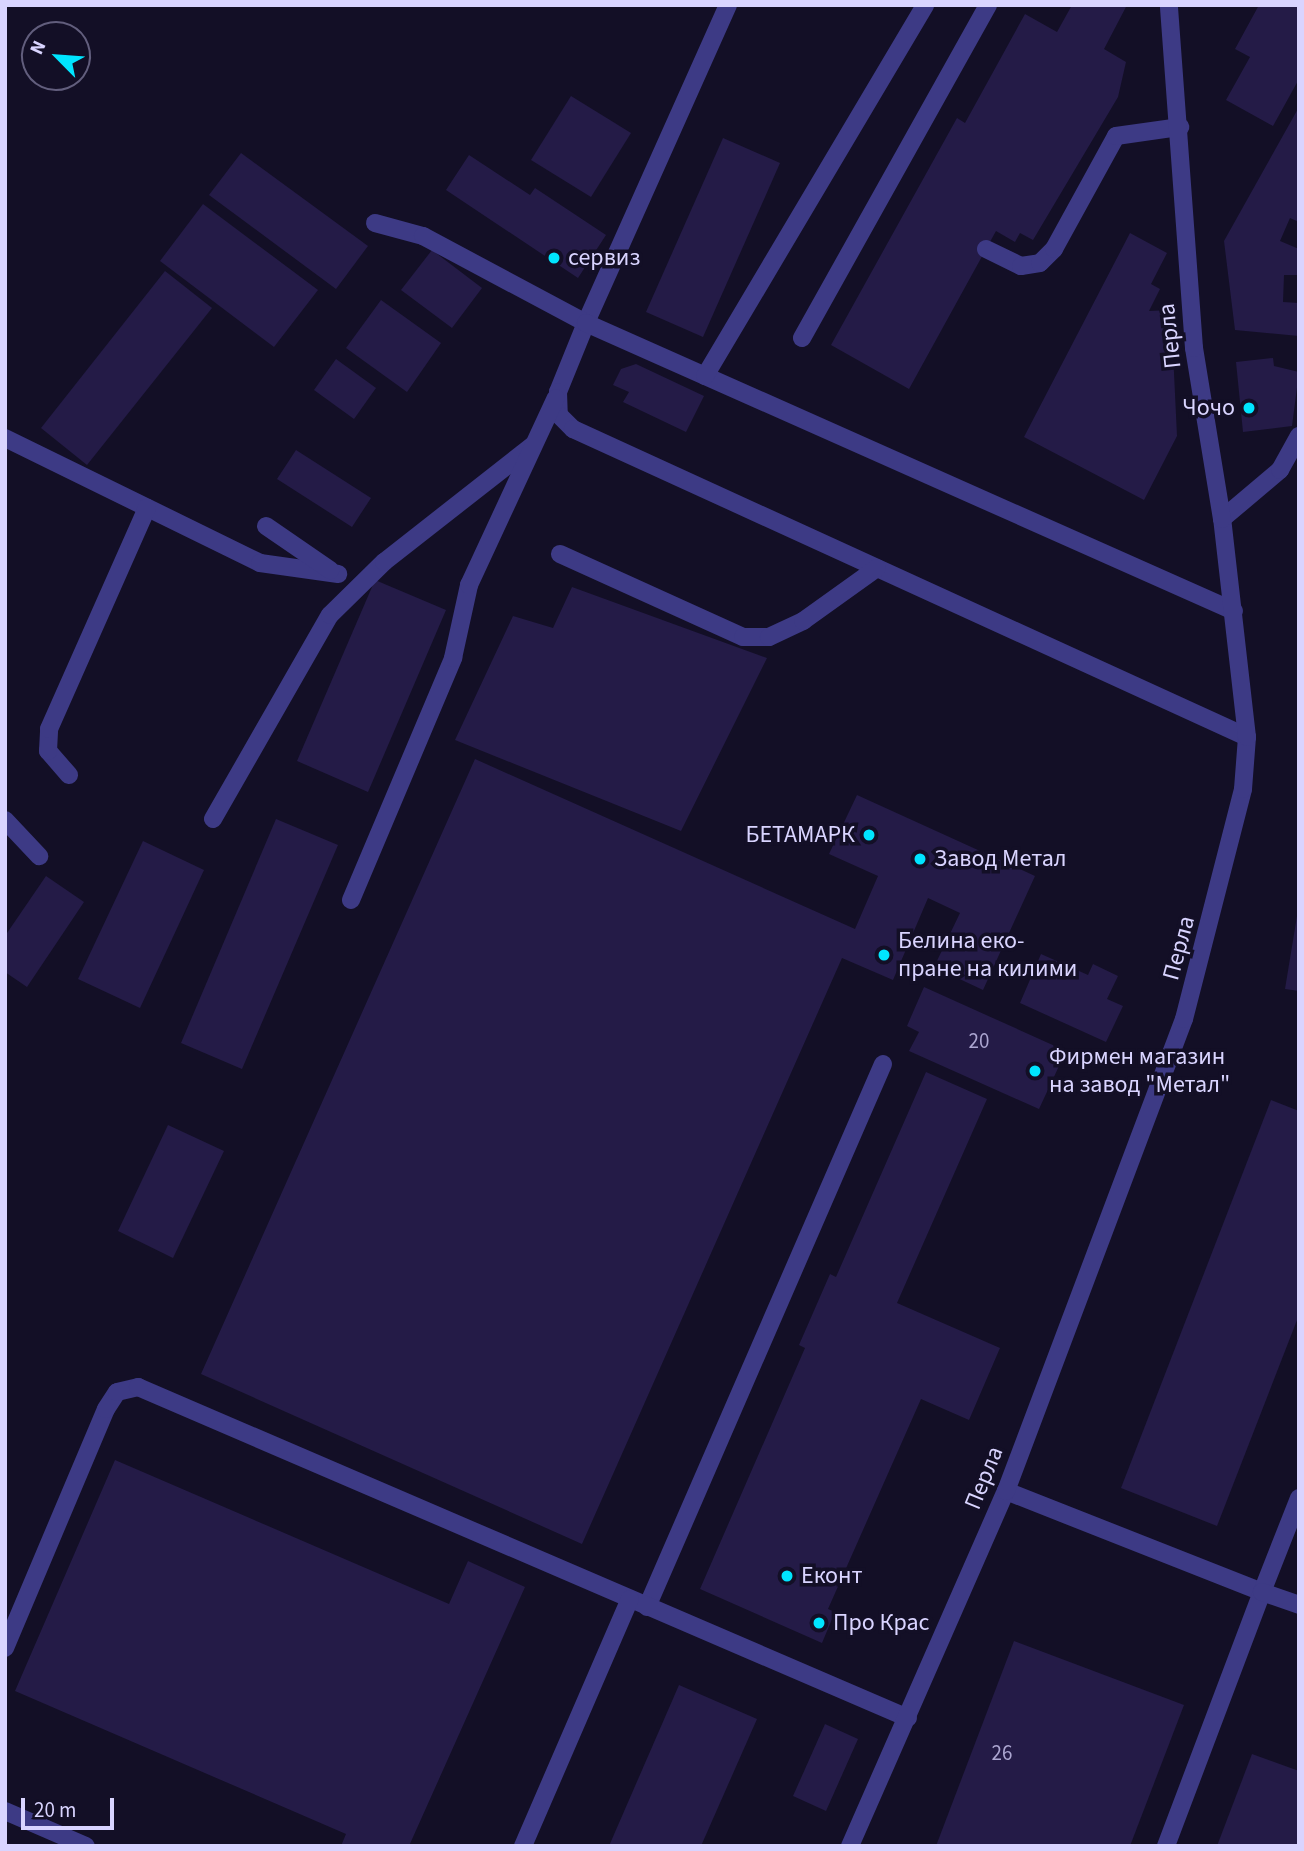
<!DOCTYPE html>
<meta charset="utf-8">
<style>
body{margin:0}
#map{position:relative;width:1304px;height:1851px;overflow:hidden;background:#130f26;font-family:"Source Sans 3",sans-serif}
div>[style]{position:absolute}
.building>*{inset:0;background:#241b47}
.minor>*{height:18px;margin:-9px;padding:0 9px;transform-origin:9px;border-radius:9px;background:#3d3a85}
.dots>*{width:19px;height:19px;translate:-50% -50%;box-sizing:border-box;border:4px solid #130f26;border-radius:50%}
span{translate:-50% -50%;white-space:nowrap;text-align:center;line-height:1.15;-webkit-text-stroke:7px #130f26;paint-order:stroke}
.number-label{font-size:21px;color:#aca6d1}
.number-label span{-webkit-text-stroke-width:0}
.poi-label{font-size:24px;color:#d9d4ff}
.left{translate:0 -50%;text-align:left}
.right{translate:-100% -50%;text-align:right}
.street-label{font-size:24px;color:#d9d4ff}
.frame{position:absolute;inset:0;border:7px solid #d9d4ff;pointer-events:none}
.north{position:absolute;left:21px;top:21px;width:70px;height:70px;box-sizing:border-box;background:#130f26;border:2px solid #625e7d;border-radius:50%;rotate:295deg;font-size:19px;font-weight:700;line-height:28px;text-align:center;color:#d9d4ff}
.north::after{content:'';display:block;margin:auto;width:24px;height:32px;background:#00e5ff;clip-path:polygon(50% 0,100% 100%,50% 72%,0 100%)}
.scale{position:absolute;left:21px;top:1798px;width:93px;height:32px;box-sizing:border-box;border:4px solid #d9d4ff;border-top:0;padding-left:9px;font-size:21px;line-height:24px;white-space:nowrap;color:#d9d4ff;-webkit-text-stroke:5px #130f26;paint-order:stroke}
</style>
<div id="map">
<div class="building">
<i style="clip-path:polygon(1072px 5px,1127px 5px,1104px 49px,1126px 62px,1118px 97px,1033px 240px,1020px 233px,1015px 242px,996px 231px,909px 389px,831px 345px,957px 118px,965px 123px,1025px 14px,1057px 32px)"></i>
<i style="clip-path:polygon(1259px 5px,1299px 5px,1299px 79px,1273px 126px,1226px 100px,1250px 57px,1235px 49px)"></i>
<i style="clip-path:polygon(571px 96px,631px 133px,591px 197px,531px 160px)"></i>
<i style="clip-path:polygon(1299px 107px,1299px 222px,1290px 218px,1280px 241px,1299px 249px,1299px 275px,1284px 275px,1283px 302px,1299px 303px,1299px 336px,1235px 330px,1224px 241px)"></i>
<i style="clip-path:polygon(723px 138px,780px 163px,703px 337px,646px 312px)"></i>
<i style="clip-path:polygon(241px 153px,368px 246px,336px 289px,209px 195px)"></i>
<i style="clip-path:polygon(469px 155px,530px 195px,535px 188px,606px 235px,578px 278px,446px 190px)"></i>
<i style="clip-path:polygon(203px 204px,318px 290px,274px 347px,160px 261px)"></i>
<i style="clip-path:polygon(1130px 233px,1167px 253px,1151px 284px,1160px 289px,1149px 311px,1171px 310px,1177px 436px,1144px 500px,1024px 437px)"></i>
<i style="clip-path:polygon(432px 250px,482px 288px,452px 328px,401px 290px)"></i>
<i style="clip-path:polygon(165px 271px,212px 308px,87px 465px,41px 428px)"></i>
<i style="clip-path:polygon(381px 300px,441px 343px,407px 392px,346px 348px)"></i>
<i style="clip-path:polygon(1273px 358px,1274px 366px,1299px 372px,1292px 426px,1243px 432px,1236px 362px)"></i>
<i style="clip-path:polygon(336px 359px,376px 388px,354px 419px,314px 390px)"></i>
<i style="clip-path:polygon(636px 364px,704px 396px,686px 432px,623px 402px,629px 392px,613px 385px,621px 369px)"></i>
<i style="clip-path:polygon(296px 450px,371px 498px,352px 527px,277px 479px)"></i>
<i style="clip-path:polygon(375px 580px,446px 610px,368px 792px,297px 761px)"></i>
<i style="clip-path:polygon(572px 587px,767px 658px,681px 831px,455px 740px,513px 616px,553px 628px)"></i>
<i style="clip-path:polygon(475px 759px,855px 929px,878px 876px,829px 854px,857px 795px,1035px 876px,983px 990px,934px 967px,960px 913px,928px 898px,893px 980px,842px 958px,582px 1544px,201px 1374px)"></i>
<i style="clip-path:polygon(276px 819px,338px 845px,242px 1069px,181px 1043px)"></i>
<i style="clip-path:polygon(143px 841px,204px 870px,140px 1008px,78px 979px)"></i>
<i style="clip-path:polygon(46px 876px,84px 902px,27px 987px,5px 972px,5px 936px)"></i>
<i style="clip-path:polygon(1297px 916px,1299px 916px,1299px 991px,1285px 989px)"></i>
<i style="clip-path:polygon(1041px 954px,1088px 975px,1093px 964px,1118px 976px,1107px 999px,1123px 1006px,1106px 1042px,1020px 1003px)"></i>
<i style="clip-path:polygon(924px 987px,1066px 1051px,1039px 1109px,909px 1051px,919px 1032px,907px 1026px)"></i>
<i style="clip-path:polygon(926px 1072px,987px 1099px,897px 1303px,1000px 1348px,969px 1420px,921px 1399px,828px 1609px,835px 1612px,822px 1643px,700px 1589px,805px 1348px,799px 1345px,830px 1274px,836px 1277px)"></i>
<i style="clip-path:polygon(1271px 1100px,1299px 1111px,1299px 1315px,1217px 1526px,1121px 1488px)"></i>
<i style="clip-path:polygon(168px 1125px,224px 1151px,173px 1258px,118px 1231px)"></i>
<i style="clip-path:polygon(115px 1460px,449px 1604px,468px 1561px,525px 1587px,409px 1846px,341px 1846px,346px 1834px,15px 1691px)"></i>
<i style="clip-path:polygon(1014px 1641px,1184px 1705px,1130px 1846px,936px 1846px)"></i>
<i style="clip-path:polygon(679px 1685px,757px 1719px,701px 1846px,609px 1846px)"></i>
<i style="clip-path:polygon(825px 1724px,858px 1739px,826px 1811px,793px 1796px)"></i>
<i style="clip-path:polygon(1252px 1754px,1299px 1771px,1299px 1846px,1217px 1846px)"></i>
</div>
<div class="minor">
<i style="left:728px;top:5px;width:348px;rotate:114.1deg"></i>
<i style="left:586px;top:323px;width:74px;rotate:112.1deg"></i>
<i style="left:558px;top:392px;width:23px;rotate:88deg"></i>
<i style="left:559px;top:415px;width:20px;rotate:45deg"></i>
<i style="left:573px;top:429px;width:741px;rotate:24.56deg"></i>
<i style="left:375px;top:223px;width:50px;rotate:15.2deg"></i>
<i style="left:423px;top:236px;width:185px;rotate:28.1deg"></i>
<i style="left:586px;top:323px;width:709px;rotate:23.96deg"></i>
<i style="left:986px;top:249px;width:39px;rotate:26deg"></i>
<i style="left:1021px;top:266px;width:19px;rotate:-9deg"></i>
<i style="left:1040px;top:263px;width:20px;rotate:-45deg"></i>
<i style="left:1054px;top:249px;width:129px;rotate:-61.2deg"></i>
<i style="left:1116px;top:136px;width:65px;rotate:-8deg"></i>
<i style="left:802px;top:338px;width:381px;rotate:-60.8deg"></i>
<i style="left:705px;top:376px;width:431px;rotate:-59.3deg"></i>
<i style="left:5px;top:438px;width:284px;rotate:26.1deg"></i>
<i style="left:260px;top:563px;width:79px;rotate:8deg"></i>
<i style="left:1222px;top:519px;width:76px;rotate:-40.2deg"></i>
<i style="left:1280px;top:470px;width:39px;rotate:-61deg"></i>
<i style="left:266px;top:526px;width:78px;rotate:34.5deg"></i>
<i style="left:560px;top:554px;width:201px;rotate:24.4deg"></i>
<i style="left:743px;top:637px;width:26px"></i>
<i style="left:769px;top:637px;width:38px;rotate:-25deg"></i>
<i style="left:803px;top:621px;width:91px;rotate:-35.6deg"></i>
<i style="left:69px;top:775px;width:32px;rotate:-131deg"></i>
<i style="left:48px;top:751px;width:22px;rotate:-87deg"></i>
<i style="left:49px;top:729px;width:242px;rotate:-66.1deg"></i>
<i style="left:213px;top:819px;width:235px;rotate:-60.2deg"></i>
<i style="left:330px;top:615px;width:76px;rotate:-44.5deg"></i>
<i style="left:384px;top:562px;width:189px;rotate:-38.1deg"></i>
<i style="left:5px;top:820px;width:50px;rotate:46.6deg"></i>
<i style="left:351px;top:900px;width:263px;rotate:-67.1deg"></i>
<i style="left:453px;top:658px;width:75px;rotate:-77.6deg"></i>
<i style="left:469px;top:585px;width:206px;rotate:-65.1deg"></i>
<i style="left:1006px;top:1491px;width:275px;rotate:21.5deg"></i>
<i style="left:1262px;top:1592px;width:272px;rotate:110.7deg"></i>
<i style="left:1299px;top:1498px;width:101px;rotate:111.5deg"></i>
<i style="left:1262px;top:1592px;width:39px;rotate:19deg"></i>
<i style="left:647px;top:1607px;width:592px;rotate:-66.51deg"></i>
<i style="left:5px;top:1648px;width:259px;rotate:-67.1deg"></i>
<i style="left:106px;top:1409px;width:20px;rotate:-57deg"></i>
<i style="left:117px;top:1392px;width:22px;rotate:-13deg"></i>
<i style="left:138px;top:1387px;width:838px;rotate:23.26deg"></i>
<i style="left:5px;top:1811px;width:88px;rotate:23.4deg"></i>
<i style="left:523px;top:1846px;width:269px;rotate:-66.6deg"></i>
<i style="left:850px;top:1846px;width:388px;rotate:-66.3deg"></i>
<i style="left:1006px;top:1491px;width:504px;rotate:-69.34deg"></i>
<i style="left:1184px;top:1019px;width:237px;rotate:-75.6deg"></i>
<i style="left:1243px;top:789px;width:52px;rotate:-85.6deg"></i>
<i style="left:1247px;top:737px;width:219px;rotate:-96.5deg"></i>
<i style="left:1222px;top:519px;width:173px;rotate:-99.3deg"></i>
<i style="left:1194px;top:348px;width:344px;rotate:-94.2deg"></i>
</div>
<div class="dots">
<i style="left:554px;top:258px;background:#00e5ff"></i>
<i style="left:1249px;top:408px;background:#00e5ff"></i>
<i style="left:869px;top:835px;background:#00e5ff"></i>
<i style="left:920px;top:859px;background:#00e5ff"></i>
<i style="left:884px;top:955px;background:#00e5ff"></i>
<i style="left:1035px;top:1071px;background:#00e5ff"></i>
<i style="left:787px;top:1576px;background:#00e5ff"></i>
<i style="left:819px;top:1623px;background:#00e5ff"></i>
</div>
<div class="number-label">
<span style="left:979px;top:1041px">20</span>
<span style="left:1002px;top:1753px">26</span>
</div>
<div class="poi-label">
<span class="left" style="left:568px;top:258px">сервиз</span>
<span class="right" style="left:1235px;top:408px">Чочо</span>
<span class="right" style="left:855px;top:835px">БЕТАМАРК</span>
<span class="left" style="left:934px;top:859px">Завод Метал</span>
<span class="left" style="left:898px;top:955px">Белина еко-<br>пране на килими</span>
<span class="left" style="left:1049px;top:1071px">Фирмен магазин<br>на завод "Метал"</span>
<span class="left" style="left:801px;top:1576px">Еконт</span>
<span class="left" style="left:833px;top:1623px">Про Крас</span>
</div>
<div class="street-label">
<span style="left:1170px;top:336px;rotate:-96deg">Перла</span>
<span style="left:1179px;top:948px;rotate:-75deg">Перла</span>
<span style="left:984px;top:1478px;rotate:-68deg">Перла</span>
</div>
<div class="frame"></div>
<div class="north">N</div>
<div class="scale">20 m</div>
</div>
